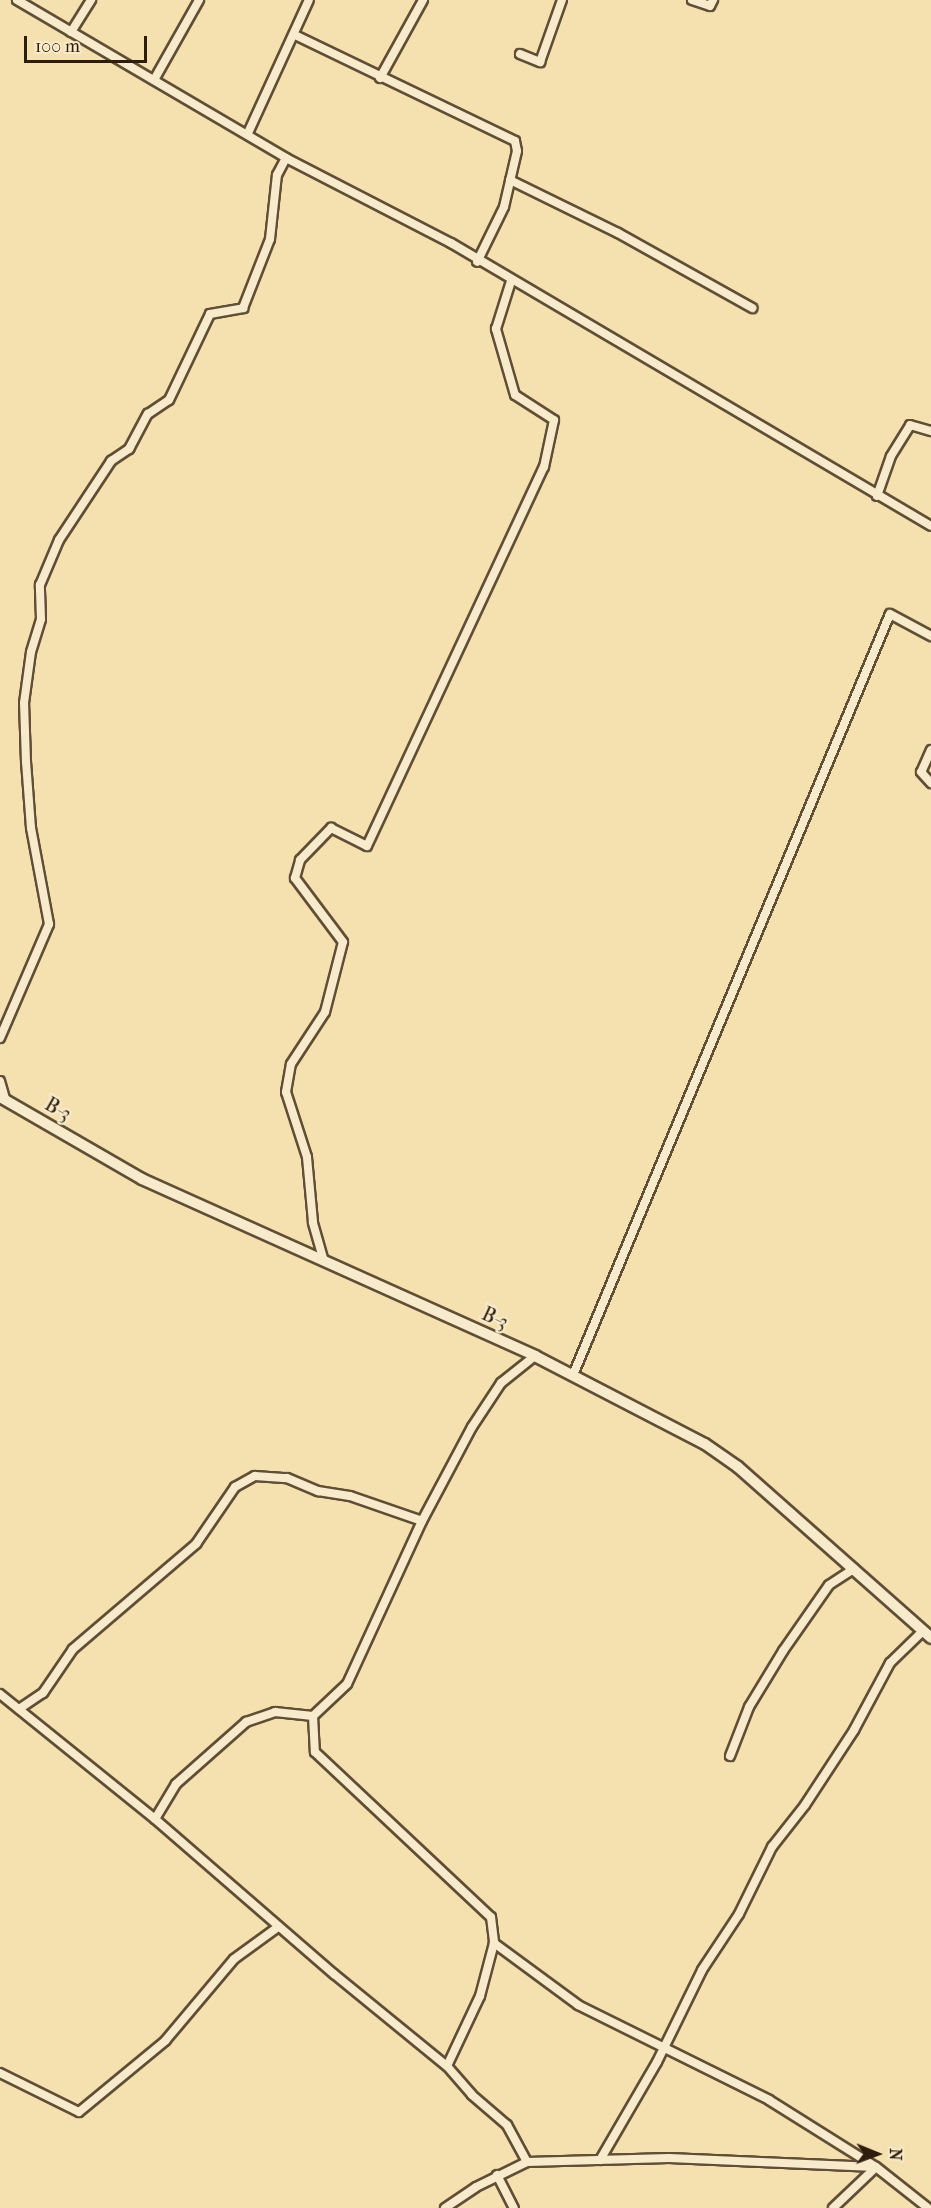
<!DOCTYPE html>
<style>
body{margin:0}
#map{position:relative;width:931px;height:2208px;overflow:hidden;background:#f5e0af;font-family:"IM FELL French Canon",serif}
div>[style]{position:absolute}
.roads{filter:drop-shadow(2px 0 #604e35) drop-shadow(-2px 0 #604e35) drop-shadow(0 2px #604e35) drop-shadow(0 -2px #604e35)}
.street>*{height:8px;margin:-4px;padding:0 4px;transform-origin:4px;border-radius:4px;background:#f8ebcb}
.secondary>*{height:10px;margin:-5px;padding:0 5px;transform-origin:5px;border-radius:5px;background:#f8ebcb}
span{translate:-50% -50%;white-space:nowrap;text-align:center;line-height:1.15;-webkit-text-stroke:4.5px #f8ebcb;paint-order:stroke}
.street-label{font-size:20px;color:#2e1d0c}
.north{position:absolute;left:847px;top:2124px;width:60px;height:60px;-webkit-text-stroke:4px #f8ebcb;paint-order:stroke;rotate:91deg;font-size:16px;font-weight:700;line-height:24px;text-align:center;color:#2e1d0c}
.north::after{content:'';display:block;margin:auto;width:21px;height:27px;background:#2e1d0c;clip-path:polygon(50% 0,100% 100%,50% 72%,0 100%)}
.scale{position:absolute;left:24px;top:36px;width:123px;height:27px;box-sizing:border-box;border:3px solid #2e1d0c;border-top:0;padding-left:8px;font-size:18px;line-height:21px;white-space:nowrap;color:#2e1d0c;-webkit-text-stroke:4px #f8ebcb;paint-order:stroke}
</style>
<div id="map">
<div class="roads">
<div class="street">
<i style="left:17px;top:0;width:312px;rotate:30.4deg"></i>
<i style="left:286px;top:158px;width:186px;rotate:27.3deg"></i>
<i style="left:451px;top:243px;width:557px;rotate:30.52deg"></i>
<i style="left:692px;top:0;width:19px;rotate:18deg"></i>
<i style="left:710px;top:6px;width:7px;rotate:-63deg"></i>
<i style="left:71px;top:32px;width:38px;rotate:-58deg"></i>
<i style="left:295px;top:35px;width:244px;rotate:25.7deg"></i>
<i style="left:515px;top:141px;width:10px;rotate:79deg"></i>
<i style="left:517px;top:151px;width:57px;rotate:103.1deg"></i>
<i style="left:504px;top:207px;width:61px;rotate:116.1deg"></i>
<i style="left:520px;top:54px;width:22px;rotate:22deg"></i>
<i style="left:540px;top:62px;width:66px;rotate:-70.5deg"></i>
<i style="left:380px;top:78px;width:89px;rotate:-61.1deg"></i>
<i style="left:154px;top:80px;width:92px;rotate:-60.6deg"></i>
<i style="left:248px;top:133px;width:146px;rotate:-65.4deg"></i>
<i style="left:510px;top:180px;width:120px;rotate:26.1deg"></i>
<i style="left:618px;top:233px;width:154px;rotate:29.2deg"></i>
<i style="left:877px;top:496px;width:42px;rotate:-70.7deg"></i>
<i style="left:891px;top:456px;width:36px;rotate:-58deg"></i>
<i style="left:910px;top:425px;width:22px;rotate:16deg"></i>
<i style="left:931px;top:750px;width:24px;rotate:114deg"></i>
<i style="left:921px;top:772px;width:15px;rotate:48deg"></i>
<i style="left:0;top:1038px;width:124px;rotate:-66.7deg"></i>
<i style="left:49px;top:924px;width:98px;rotate:-100.6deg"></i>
<i style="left:31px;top:828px;width:66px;rotate:-94.3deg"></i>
<i style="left:26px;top:762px;width:59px;rotate:-91.9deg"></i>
<i style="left:24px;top:703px;width:51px;rotate:-82.2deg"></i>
<i style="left:31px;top:652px;width:34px;rotate:-73deg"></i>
<i style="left:41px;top:619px;width:34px;rotate:-92deg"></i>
<i style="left:40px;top:585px;width:49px;rotate:-67.1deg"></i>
<i style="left:59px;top:540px;width:95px;rotate:-56.6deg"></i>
<i style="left:111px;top:461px;width:22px;rotate:-34deg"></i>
<i style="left:129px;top:449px;width:40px;rotate:-62deg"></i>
<i style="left:148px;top:414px;width:25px;rotate:-34deg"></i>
<i style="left:169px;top:400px;width:95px;rotate:-64.5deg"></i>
<i style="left:210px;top:314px;width:34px;rotate:-10deg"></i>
<i style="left:243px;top:308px;width:74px;rotate:-68.6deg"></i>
<i style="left:270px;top:239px;width:64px;rotate:-83.8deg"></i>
<i style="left:277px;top:175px;width:19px;rotate:-62deg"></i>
<i style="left:0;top:1081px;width:19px;rotate:74deg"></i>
<i style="left:323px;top:1258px;width:37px;rotate:-106deg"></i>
<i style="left:313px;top:1222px;width:65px;rotate:-95.3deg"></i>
<i style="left:307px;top:1157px;width:68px;rotate:-107.9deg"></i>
<i style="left:286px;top:1092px;width:28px;rotate:-80deg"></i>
<i style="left:291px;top:1064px;width:62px;rotate:-56.8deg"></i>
<i style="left:325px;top:1012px;width:72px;rotate:-75.6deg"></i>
<i style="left:343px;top:942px;width:80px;rotate:-126.9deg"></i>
<i style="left:295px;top:878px;width:19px;rotate:-74deg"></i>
<i style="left:300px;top:860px;width:45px;rotate:-45.9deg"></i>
<i style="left:331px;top:828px;width:40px;rotate:26.6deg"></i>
<i style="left:367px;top:846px;width:418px;rotate:-65deg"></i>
<i style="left:544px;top:467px;width:48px;rotate:-78deg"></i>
<i style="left:554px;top:420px;width:46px;rotate:-147.3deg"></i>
<i style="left:515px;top:395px;width:69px;rotate:-106.1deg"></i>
<i style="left:496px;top:329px;width:50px;rotate:-72.6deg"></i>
<i style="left:573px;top:1375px;width:824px;rotate:-67.39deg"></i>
<i style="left:890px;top:614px;width:47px;rotate:28.2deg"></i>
<i style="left:422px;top:1521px;width:179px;rotate:114.7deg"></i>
<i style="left:347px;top:1684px;width:47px;rotate:136.7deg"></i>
<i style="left:313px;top:1716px;width:36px;rotate:87deg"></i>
<i style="left:315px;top:1752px;width:241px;rotate:43.2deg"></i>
<i style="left:491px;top:1917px;width:26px;rotate:83deg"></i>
<i style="left:494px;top:1943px;width:55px;rotate:104.8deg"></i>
<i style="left:480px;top:1996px;width:77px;rotate:115.2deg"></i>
<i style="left:0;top:1694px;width:199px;rotate:38.9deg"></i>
<i style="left:155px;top:1819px;width:237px;rotate:40.9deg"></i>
<i style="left:334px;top:1974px;width:146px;rotate:39.2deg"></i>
<i style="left:447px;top:2066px;width:38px;rotate:49deg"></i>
<i style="left:472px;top:2095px;width:46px;rotate:40.6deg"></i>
<i style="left:507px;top:2125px;width:42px;rotate:61.6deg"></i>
<i style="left:19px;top:1709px;width:29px;rotate:-34deg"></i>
<i style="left:43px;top:1693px;width:53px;rotate:-55.7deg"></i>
<i style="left:73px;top:1649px;width:162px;rotate:-40.5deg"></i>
<i style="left:196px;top:1544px;width:69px;rotate:-55.6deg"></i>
<i style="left:235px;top:1487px;width:23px;rotate:-29deg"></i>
<i style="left:255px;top:1476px;width:32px;rotate:4deg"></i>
<i style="left:287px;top:1478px;width:34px;rotate:23deg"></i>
<i style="left:318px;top:1491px;width:32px;rotate:9deg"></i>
<i style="left:350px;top:1496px;width:76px;rotate:19.1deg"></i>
<i style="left:422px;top:1521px;width:106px;rotate:-62deg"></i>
<i style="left:472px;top:1427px;width:53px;rotate:-56.6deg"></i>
<i style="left:501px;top:1383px;width:43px;rotate:-38.5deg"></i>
<i style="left:730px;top:1756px;width:53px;rotate:-68.8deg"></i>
<i style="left:749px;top:1707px;width:66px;rotate:-58.7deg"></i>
<i style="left:783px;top:1651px;width:80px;rotate:-55.1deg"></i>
<i style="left:829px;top:1585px;width:30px;rotate:-33deg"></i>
<i style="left:155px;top:1819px;width:41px;rotate:-59deg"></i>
<i style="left:176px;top:1784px;width:94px;rotate:-41.5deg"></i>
<i style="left:246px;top:1722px;width:31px;rotate:-19deg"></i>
<i style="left:275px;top:1712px;width:38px;rotate:6deg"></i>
<i style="left:494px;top:1943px;width:104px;rotate:36.4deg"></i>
<i style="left:578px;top:2005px;width:213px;rotate:26.4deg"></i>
<i style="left:769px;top:2100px;width:126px;rotate:32.1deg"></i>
<i style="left:876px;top:2167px;width:66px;rotate:38.3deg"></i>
<i style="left:0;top:2073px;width:88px;rotate:26.3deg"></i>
<i style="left:79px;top:2112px;width:112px;rotate:-39.5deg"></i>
<i style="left:165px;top:2041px;width:107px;rotate:-49.9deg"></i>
<i style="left:234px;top:1959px;width:54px;rotate:-36deg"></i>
<i style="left:600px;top:2160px;width:113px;rotate:-59.8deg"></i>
<i style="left:657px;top:2062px;width:102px;rotate:-63.9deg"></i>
<i style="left:702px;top:1970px;width:67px;rotate:-56.5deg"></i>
<i style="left:739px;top:1914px;width:75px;rotate:-63.8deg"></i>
<i style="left:772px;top:1847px;width:53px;rotate:-51.8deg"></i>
<i style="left:805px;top:1805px;width:90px;rotate:-56.8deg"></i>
<i style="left:854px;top:1730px;width:76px;rotate:-61.8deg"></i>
<i style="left:890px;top:1663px;width:46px;rotate:-44.1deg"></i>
<i style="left:497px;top:2175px;width:37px;rotate:63deg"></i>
<i style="left:445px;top:2208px;width:37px;rotate:-34deg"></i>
<i style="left:476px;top:2187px;width:57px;rotate:-26.1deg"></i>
<i style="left:527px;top:2162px;width:142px;rotate:-1.6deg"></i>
<i style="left:669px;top:2158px;width:206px;rotate:2.5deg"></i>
<i style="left:833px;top:2208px;width:59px;rotate:-43.6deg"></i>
</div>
<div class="secondary">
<i style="left:0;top:1097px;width:164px;rotate:30deg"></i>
<i style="left:142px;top:1179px;width:431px;rotate:24.2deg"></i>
<i style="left:535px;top:1356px;width:191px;rotate:27.4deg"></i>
<i style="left:705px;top:1444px;width:40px;rotate:34.9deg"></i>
<i style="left:738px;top:1467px;width:258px;rotate:41.5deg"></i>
</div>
</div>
<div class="street-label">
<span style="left:58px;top:1109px;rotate:30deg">B-3</span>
<span style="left:495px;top:1318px;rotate:25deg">B-3</span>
</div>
<div class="north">N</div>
<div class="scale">100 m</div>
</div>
